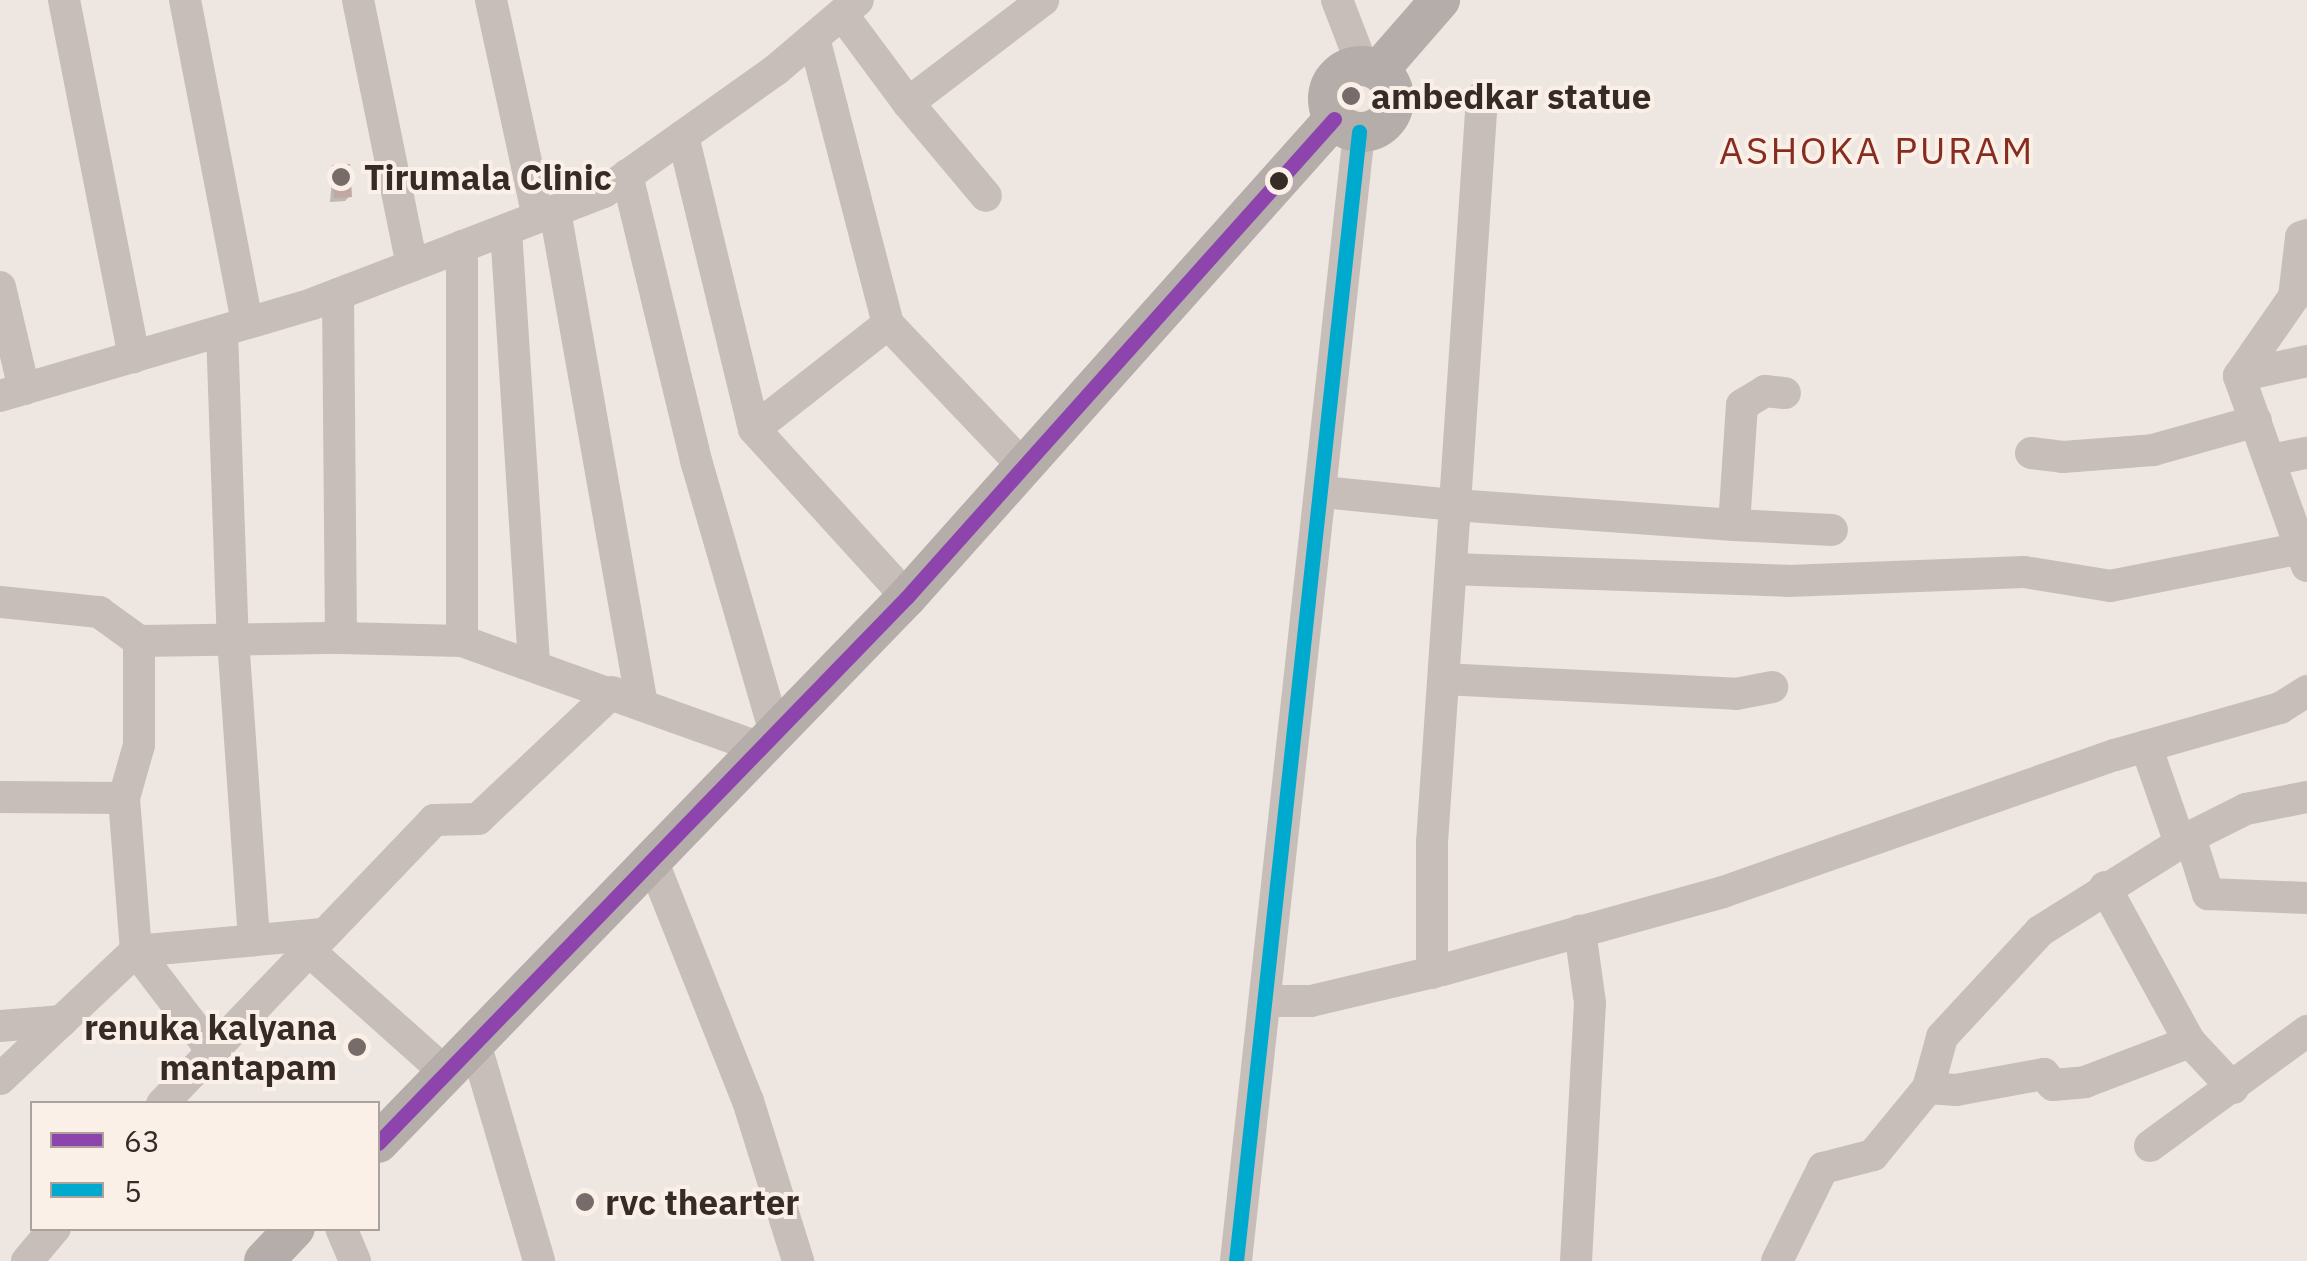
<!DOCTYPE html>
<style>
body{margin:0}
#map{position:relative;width:2307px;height:1261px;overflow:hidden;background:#ede6e1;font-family:"IBM Plex Sans",sans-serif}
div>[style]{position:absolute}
.shadow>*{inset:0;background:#0003}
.building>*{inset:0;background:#c1a8a2}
.minor>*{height:32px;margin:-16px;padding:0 16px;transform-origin:16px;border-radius:16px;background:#c7beba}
.major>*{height:40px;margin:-20px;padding:0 20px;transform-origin:20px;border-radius:20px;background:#b5ada9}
.major>.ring{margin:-20px;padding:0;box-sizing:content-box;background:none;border:40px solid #b5ada9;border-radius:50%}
.bus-1>*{height:15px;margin:-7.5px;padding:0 7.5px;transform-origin:7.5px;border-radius:7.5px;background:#8e44ad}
.bus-2>*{height:15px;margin:-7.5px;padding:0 7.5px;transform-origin:7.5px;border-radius:7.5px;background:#00a9ce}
.dots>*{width:28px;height:28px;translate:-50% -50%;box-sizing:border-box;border:5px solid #faf0e8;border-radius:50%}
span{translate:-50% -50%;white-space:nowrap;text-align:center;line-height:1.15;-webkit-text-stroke:8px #faf0e8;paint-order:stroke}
.poi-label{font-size:35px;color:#372b28;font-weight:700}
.left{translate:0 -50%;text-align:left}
.right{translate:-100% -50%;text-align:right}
.neighbourhood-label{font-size:38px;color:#872d20;letter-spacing:2.5px}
.legend{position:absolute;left:30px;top:1101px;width:350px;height:130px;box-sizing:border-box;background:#faf0e8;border:2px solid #aca19b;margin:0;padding:12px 18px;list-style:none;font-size:30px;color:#372b28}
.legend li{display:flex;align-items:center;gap:20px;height:50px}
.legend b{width:50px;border:2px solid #aca19b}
</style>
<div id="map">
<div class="shadow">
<i style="clip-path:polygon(333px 168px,350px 196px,345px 201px,330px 202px)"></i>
</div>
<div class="building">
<i style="clip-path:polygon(350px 164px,352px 197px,334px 198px,332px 165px)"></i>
</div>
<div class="minor">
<i style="left:64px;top:0;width:364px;rotate:78.9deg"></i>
<i style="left:185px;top:0;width:329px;rotate:79.1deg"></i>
<i style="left:358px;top:0;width:271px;rotate:78.5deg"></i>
<i style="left:491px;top:0;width:222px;rotate:77.8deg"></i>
<i style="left:1337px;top:0;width:70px;rotate:69deg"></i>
<i style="left:842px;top:14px;width:111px;rotate:53.4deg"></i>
<i style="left:908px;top:103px;width:170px;rotate:-37.3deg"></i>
<i style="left:814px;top:38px;width:295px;rotate:75.5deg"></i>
<i style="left:888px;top:324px;width:170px;rotate:141.9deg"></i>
<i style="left:754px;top:429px;width:227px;rotate:47.7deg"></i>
<i style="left:1482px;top:97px;width:409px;rotate:93.8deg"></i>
<i style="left:1455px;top:505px;width:280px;rotate:4.1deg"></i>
<i style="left:1734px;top:525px;width:120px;rotate:-86.2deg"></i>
<i style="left:1742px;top:405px;width:27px;rotate:-31deg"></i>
<i style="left:1765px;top:391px;width:20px;rotate:6deg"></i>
<i style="left:908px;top:103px;width:121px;rotate:50deg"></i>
<i style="left:683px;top:136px;width:301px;rotate:76.4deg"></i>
<i style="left:627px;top:175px;width:297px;rotate:76.4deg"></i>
<i style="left:697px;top:464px;width:279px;rotate:73.8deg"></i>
<i style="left:555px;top:211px;width:497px;rotate:80deg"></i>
<i style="left:506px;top:230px;width:436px;rotate:86.3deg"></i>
<i style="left:0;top:287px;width:105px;rotate:76.8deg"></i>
<i style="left:888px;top:324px;width:196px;rotate:46.4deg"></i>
<i style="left:222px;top:331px;width:308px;rotate:88deg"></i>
<i style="left:233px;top:639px;width:302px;rotate:86deg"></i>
<i style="left:2239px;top:376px;width:70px;rotate:-12.4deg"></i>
<i style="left:0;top:396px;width:325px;rotate:-16.4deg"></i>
<i style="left:312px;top:304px;width:313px;rotate:-21deg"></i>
<i style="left:604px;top:192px;width:212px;rotate:-35.4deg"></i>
<i style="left:777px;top:69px;width:106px;rotate:-40.4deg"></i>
<i style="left:2031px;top:453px;width:32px;rotate:7deg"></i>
<i style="left:2063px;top:457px;width:90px;rotate:-4.4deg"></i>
<i style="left:2153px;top:450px;width:107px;rotate:-15.7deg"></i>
<i style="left:2270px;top:460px;width:38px;rotate:-11deg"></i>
<i style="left:1322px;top:492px;width:134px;rotate:5.6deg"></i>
<i style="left:1455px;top:505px;width:338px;rotate:93.9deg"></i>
<i style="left:1432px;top:842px;width:131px;rotate:90deg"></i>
<i style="left:1734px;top:525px;width:98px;rotate:2.9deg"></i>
<i style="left:2307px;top:566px;width:202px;rotate:-109.7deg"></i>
<i style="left:2239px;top:376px;width:96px;rotate:-55.2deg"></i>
<i style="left:2294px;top:297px;width:60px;rotate:-83.3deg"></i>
<i style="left:2301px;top:237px;width:6px;rotate:-18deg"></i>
<i style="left:1451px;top:569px;width:337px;rotate:2deg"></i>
<i style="left:1788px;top:581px;width:236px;rotate:-2.2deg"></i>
<i style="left:2024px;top:572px;width:87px;rotate:9.2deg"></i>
<i style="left:2110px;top:586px;width:201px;rotate:-11.2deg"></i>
<i style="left:0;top:602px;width:100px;rotate:5.8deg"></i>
<i style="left:99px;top:612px;width:49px;rotate:35.9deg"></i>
<i style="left:341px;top:638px;width:121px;rotate:1.4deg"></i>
<i style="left:462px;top:641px;width:395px;rotate:-90deg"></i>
<i style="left:462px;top:641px;width:318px;rotate:19.7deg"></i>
<i style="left:1444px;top:679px;width:292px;rotate:2.9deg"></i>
<i style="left:1736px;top:694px;width:37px;rotate:-11deg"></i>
<i style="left:2146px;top:746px;width:103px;rotate:70.7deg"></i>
<i style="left:0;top:797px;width:124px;rotate:0.5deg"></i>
<i style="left:2190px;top:837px;width:60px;rotate:72.5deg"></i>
<i style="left:2208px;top:894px;width:99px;rotate:2.3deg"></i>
<i style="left:652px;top:860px;width:259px;rotate:68.3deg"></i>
<i style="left:748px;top:1101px;width:168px;rotate:72.6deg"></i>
<i style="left:2105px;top:887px;width:177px;rotate:61.3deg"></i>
<i style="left:307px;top:949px;width:186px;rotate:41.7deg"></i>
<i style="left:1265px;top:1001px;width:46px"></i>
<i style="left:1311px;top:1001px;width:135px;rotate:-13.3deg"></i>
<i style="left:1442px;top:970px;width:292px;rotate:-15.5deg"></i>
<i style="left:1723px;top:892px;width:415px;rotate:-19.3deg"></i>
<i style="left:2115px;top:755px;width:172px;rotate:-15.9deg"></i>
<i style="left:2280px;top:708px;width:32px;rotate:-32deg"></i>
<i style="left:0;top:1026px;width:62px;rotate:-4.6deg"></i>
<i style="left:475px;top:1043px;width:227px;rotate:73.6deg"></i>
<i style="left:210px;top:1048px;width:122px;rotate:-127.3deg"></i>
<i style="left:136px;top:951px;width:153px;rotate:-94.5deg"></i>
<i style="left:124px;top:798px;width:55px;rotate:-74.2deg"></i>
<i style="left:139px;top:745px;width:104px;rotate:-90deg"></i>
<i style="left:139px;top:641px;width:202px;rotate:-0.9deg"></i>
<i style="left:341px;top:638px;width:344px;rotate:-90.5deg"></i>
<i style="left:0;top:1079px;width:187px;rotate:-43.3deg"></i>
<i style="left:136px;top:951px;width:187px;rotate:-5.2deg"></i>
<i style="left:1928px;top:1088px;width:53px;rotate:-74.6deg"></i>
<i style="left:1942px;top:1037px;width:144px;rotate:-47.2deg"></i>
<i style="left:2040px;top:931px;width:177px;rotate:-32.1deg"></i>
<i style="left:2190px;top:837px;width:63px;rotate:-26.6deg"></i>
<i style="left:2246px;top:809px;width:62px;rotate:-11.1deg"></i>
<i style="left:162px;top:1104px;width:393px;rotate:-46.2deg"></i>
<i style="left:434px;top:820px;width:44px;rotate:-1.3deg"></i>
<i style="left:478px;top:819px;width:185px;rotate:-43.3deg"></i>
<i style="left:2150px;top:1146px;width:195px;rotate:-36.2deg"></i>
<i style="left:341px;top:1228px;width:36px;rotate:67deg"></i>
<i style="left:27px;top:1261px;width:43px;rotate:-49.7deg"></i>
<i style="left:1236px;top:1261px;width:1136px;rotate:-83.78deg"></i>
<i style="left:1576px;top:1261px;width:258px;rotate:-86.9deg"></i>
<i style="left:1590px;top:1003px;width:73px;rotate:-97.9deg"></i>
<i style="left:1777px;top:1261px;width:104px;rotate:-63.7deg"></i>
<i style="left:1823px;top:1168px;width:52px;rotate:-14.6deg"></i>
<i style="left:1873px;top:1155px;width:87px;rotate:-50.6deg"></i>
<i style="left:1928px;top:1088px;width:28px;rotate:4deg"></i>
<i style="left:1956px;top:1090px;width:89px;rotate:-10.3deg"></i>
<i style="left:2044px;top:1074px;width:14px;rotate:51deg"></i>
<i style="left:2053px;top:1085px;width:32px;rotate:-5deg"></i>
<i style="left:2085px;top:1082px;width:112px;rotate:-20.9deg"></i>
<i style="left:2190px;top:1042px;width:63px;rotate:46.9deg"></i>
</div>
<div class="major">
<i class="ring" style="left:1328px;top:66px;width:26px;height:26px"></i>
<i style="left:1379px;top:70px;width:93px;rotate:-48.9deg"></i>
<i style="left:378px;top:1143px;width:760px;rotate:-45.91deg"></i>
<i style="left:907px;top:597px;width:641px;rotate:-48.23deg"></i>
<i style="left:264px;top:1261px;width:45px;rotate:-46.8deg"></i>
</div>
<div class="bus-1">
<i style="left:378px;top:1143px;width:760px;rotate:-45.91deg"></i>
<i style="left:907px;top:597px;width:641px;rotate:-48.23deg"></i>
</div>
<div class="bus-2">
<i style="left:1236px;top:1261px;width:1136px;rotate:-83.78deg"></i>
</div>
<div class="dots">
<i style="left:1351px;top:96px;background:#776c69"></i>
<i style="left:341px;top:177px;background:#776c69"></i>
<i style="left:1279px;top:181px;background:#372b28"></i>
<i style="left:357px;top:1047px;background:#776c69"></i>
<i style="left:585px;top:1202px;background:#776c69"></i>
</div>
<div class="poi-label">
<span class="left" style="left:1371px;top:96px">ambedkar statue</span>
<span class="left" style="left:364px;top:177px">Tirumala Clinic</span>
<span class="right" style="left:337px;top:1047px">renuka kalyana<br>mantapam</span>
<span class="left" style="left:605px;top:1202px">rvc thearter</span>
</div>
<div class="neighbourhood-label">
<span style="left:1877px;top:150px">ASHOKA PURAM</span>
</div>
<ul class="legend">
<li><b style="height:12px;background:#8e44ad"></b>63</li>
<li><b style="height:12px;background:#00a9ce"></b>5</li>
</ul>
</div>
